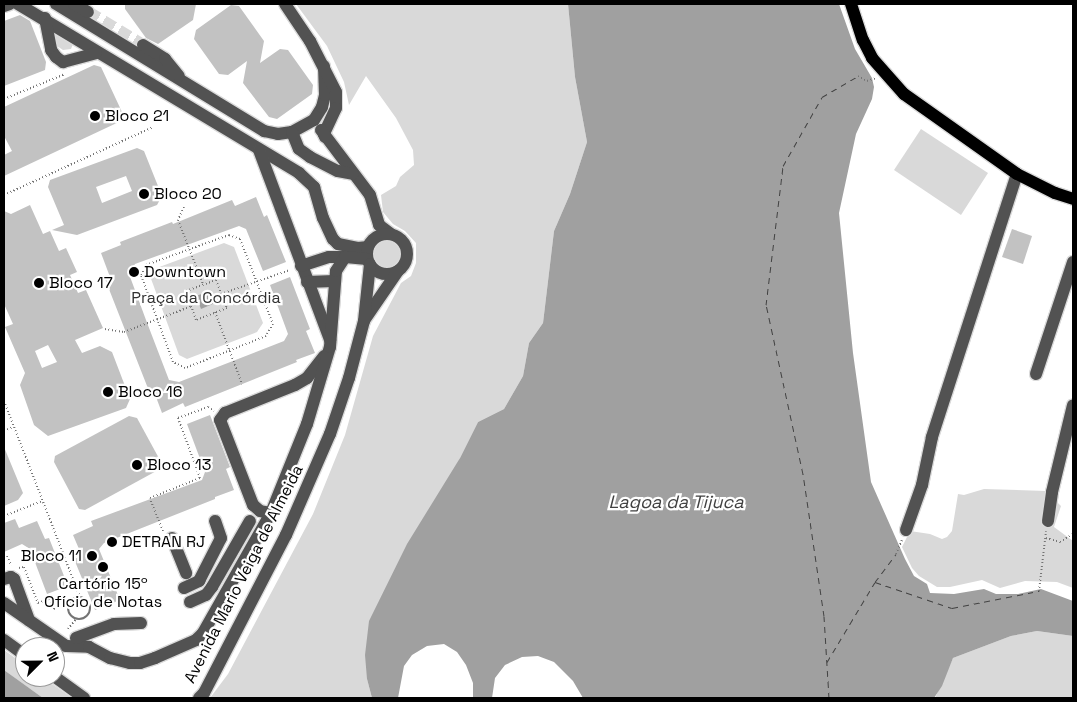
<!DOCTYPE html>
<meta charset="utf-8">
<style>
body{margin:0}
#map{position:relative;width:1077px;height:702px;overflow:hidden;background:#fff;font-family:"Space Grotesk",sans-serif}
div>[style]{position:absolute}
.green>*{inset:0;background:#d9d9d9}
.round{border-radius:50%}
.water>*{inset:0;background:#a0a0a0}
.ferry>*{height:1px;margin-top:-0.5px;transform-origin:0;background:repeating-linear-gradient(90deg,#414141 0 6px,transparent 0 11px)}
.building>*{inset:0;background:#c2c2c2}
.minor-tunnel>*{height:12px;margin-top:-6px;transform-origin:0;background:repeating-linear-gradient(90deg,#d9d9d9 0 12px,transparent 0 18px)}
.path>*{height:2px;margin-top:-1px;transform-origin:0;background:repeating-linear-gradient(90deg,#747474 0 1px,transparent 0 3.5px)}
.path>.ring{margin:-1px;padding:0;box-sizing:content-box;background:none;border:2px solid #747474;border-radius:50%}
.roads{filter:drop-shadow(1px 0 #dbdbdb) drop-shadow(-1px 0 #dbdbdb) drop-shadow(0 1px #dbdbdb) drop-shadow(0 -1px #dbdbdb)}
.minor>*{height:12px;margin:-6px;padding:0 6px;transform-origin:6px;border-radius:6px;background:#525252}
.minor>.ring{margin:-6px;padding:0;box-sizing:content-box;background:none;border:12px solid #525252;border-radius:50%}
.major>*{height:12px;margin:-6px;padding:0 6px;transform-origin:6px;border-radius:6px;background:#000}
.dots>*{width:14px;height:14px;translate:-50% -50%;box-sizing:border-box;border:2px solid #fff;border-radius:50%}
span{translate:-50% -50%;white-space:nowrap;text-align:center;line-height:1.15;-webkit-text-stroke:4.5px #fff;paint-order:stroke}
.poi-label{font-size:16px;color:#000}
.left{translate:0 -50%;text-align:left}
.right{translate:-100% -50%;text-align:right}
.park-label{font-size:16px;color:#303030}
.street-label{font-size:16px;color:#000}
.water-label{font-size:18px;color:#414141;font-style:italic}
.frame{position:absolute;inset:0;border:5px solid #000;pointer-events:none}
.north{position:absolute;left:15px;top:637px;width:50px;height:50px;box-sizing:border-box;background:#fff;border:1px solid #999;border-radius:50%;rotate:67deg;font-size:14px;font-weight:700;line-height:20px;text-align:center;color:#000}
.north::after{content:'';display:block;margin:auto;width:18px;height:22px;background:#000;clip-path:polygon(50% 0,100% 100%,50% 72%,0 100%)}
</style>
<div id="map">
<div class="green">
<i style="clip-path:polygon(296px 4px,568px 4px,575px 77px,587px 142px,570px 194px,554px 231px,543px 323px,529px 343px,523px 376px,504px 409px,478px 422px,460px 458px,367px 679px,372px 698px,210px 698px,228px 674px,313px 514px,345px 435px,373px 336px,401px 283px,411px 276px,416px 263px,416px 243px,405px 231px,393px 224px,383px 212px,381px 195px,396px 186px,400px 177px,414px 165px,413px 150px,396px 118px,366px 76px,349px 105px,344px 82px,327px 46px)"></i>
<i style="clip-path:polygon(54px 32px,73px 44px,71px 49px,63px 50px,57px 46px,52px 34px)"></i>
<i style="clip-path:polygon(921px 129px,988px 173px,961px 215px,894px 170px)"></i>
<i class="round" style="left:372px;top:239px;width:30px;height:30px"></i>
<i style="clip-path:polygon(224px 243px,234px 247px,263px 323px,257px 332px,187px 359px,179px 355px,150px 276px,154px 269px)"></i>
<i style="clip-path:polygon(984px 489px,1046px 491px,1061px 506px,1054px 527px,1073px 541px,1073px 588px,1057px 582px,1025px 581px,1000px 588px,982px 580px,950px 587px,937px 587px,919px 576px,912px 568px,902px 547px,910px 531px,930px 534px,942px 539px,947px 537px,952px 531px,958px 494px,964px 495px)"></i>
<i style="clip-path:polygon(1037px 631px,1073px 636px,1073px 698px,935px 698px,953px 658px,1011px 636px)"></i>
<i style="clip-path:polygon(4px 650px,25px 665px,25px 677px,42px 677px,72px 698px,43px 698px,4px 670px)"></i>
</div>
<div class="water">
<i style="clip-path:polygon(568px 4px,839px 4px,855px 49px,872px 78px,874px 87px,872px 99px,856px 134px,839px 213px,853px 353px,871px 482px,905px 559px,914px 576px,927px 584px,930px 593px,954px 594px,984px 589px,996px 594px,1018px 594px,1041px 589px,1073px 601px,1073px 636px,1037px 631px,1011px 636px,953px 658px,942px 686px,934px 698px,583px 698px,573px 681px,554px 662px,538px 656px,522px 657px,505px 665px,495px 678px,492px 698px,473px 698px,473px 683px,466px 665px,457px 652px,444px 644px,427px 646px,412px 655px,404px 666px,398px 698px,372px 698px,367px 679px,365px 655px,369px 621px,407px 544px,460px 458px,478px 422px,504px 409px,523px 376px,529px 343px,543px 323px,554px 231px,570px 194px,587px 142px,575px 77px)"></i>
<i style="clip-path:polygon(210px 291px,215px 303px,201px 309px,196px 296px)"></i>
<i style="clip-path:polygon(4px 670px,18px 680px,43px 698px,4px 698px)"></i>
</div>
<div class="ferry">
<i style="left:875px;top:582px;width:81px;rotate:18.7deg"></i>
<i style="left:952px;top:608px;width:89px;rotate:-11.1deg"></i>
<i style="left:827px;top:662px;width:93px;rotate:-59deg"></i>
<i style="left:875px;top:582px;width:35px;rotate:-53deg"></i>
<i style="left:829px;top:698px;width:82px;rotate:-93.5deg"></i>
<i style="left:824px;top:616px;width:144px;rotate:-98.4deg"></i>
<i style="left:803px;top:474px;width:173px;rotate:-102.3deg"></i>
<i style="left:766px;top:305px;width:140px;rotate:-83deg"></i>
<i style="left:783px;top:166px;width:79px;rotate:-60.5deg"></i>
<i style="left:822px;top:97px;width:42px;rotate:-30.3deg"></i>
</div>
<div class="building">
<i style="clip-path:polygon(125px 4px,196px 4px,193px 20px,158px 44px,146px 38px,125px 9px)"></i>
<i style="clip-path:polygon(231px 5px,239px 6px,264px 41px,260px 63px,280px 49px,288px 50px,313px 85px,312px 94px,277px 119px,269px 117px,243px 83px,247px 61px,228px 75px,219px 74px,194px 39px,196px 30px)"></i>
<i style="clip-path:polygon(20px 15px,30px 21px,46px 62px,45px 70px,4px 86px,4px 21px)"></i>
<i style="clip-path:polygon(94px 65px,101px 67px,122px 112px,121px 121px,4px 176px,4px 155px,12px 151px,4px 136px,4px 107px)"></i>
<i style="clip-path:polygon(evenodd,137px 148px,144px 151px,162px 196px,157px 205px,77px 235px,52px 230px,64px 225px,48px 187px,50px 180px,137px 148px,126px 176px,132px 191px,102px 203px,96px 187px,126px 176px)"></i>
<i style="clip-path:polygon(256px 197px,264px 217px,267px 215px,286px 262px,263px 271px,246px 229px,239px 226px,135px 264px,129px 274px,146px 320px,169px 380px,179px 382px,284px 341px,288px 334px,270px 285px,290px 277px,310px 329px,306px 331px,315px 353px,296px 360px,297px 362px,185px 407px,183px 403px,162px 413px,153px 389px,149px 391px,105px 279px,110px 277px,101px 253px,121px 245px,120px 242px,172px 222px,173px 224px,232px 200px,235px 206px)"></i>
<i style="clip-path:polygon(evenodd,30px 205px,43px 234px,50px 231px,59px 251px,66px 248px,77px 272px,70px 275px,78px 293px,86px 290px,103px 328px,75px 340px,82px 353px,100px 346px,112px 352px,130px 399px,126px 408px,48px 436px,34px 425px,20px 385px,25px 373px,5px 327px,13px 324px,4px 304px,4px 211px,11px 214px,30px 205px,48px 345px,57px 362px,42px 368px,35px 351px,48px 345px)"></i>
<i style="clip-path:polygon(1012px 229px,1032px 236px,1023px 264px,1002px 257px)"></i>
<i style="clip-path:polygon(210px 415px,230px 467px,226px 469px,234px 490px,215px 497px,215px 499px,104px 543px,99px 549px,120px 600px,95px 610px,74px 559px,82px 556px,73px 535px,93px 526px,91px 521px,202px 480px,205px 472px,187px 424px)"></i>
<i style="clip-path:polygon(129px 416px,137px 418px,161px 462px,160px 469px,85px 510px,79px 509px,54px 462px,55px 456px)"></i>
<i style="clip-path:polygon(4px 447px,23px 493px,18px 500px,4px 506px)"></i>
<i style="clip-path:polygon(15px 519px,19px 528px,37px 521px,45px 539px,49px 538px,68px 586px,47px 594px,30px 549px,22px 544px,4px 552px,4px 523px)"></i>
</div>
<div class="minor-tunnel">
<i style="left:88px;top:12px;width:64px;rotate:31deg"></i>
</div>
<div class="path">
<i style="left:858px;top:76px;width:10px;rotate:29deg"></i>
<i style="left:867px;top:81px;width:9px;rotate:-18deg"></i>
<i style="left:4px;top:99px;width:66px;rotate:-22.3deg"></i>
<i style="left:4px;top:195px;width:164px;rotate:-24.5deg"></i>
<i style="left:184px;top:207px;width:14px;rotate:115deg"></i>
<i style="left:178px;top:220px;width:69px;rotate:68.7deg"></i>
<i style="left:229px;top:235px;width:12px;rotate:20deg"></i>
<i style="left:240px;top:239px;width:91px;rotate:68.8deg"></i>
<i style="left:273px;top:324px;width:14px;rotate:120deg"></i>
<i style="left:266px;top:336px;width:87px;rotate:158.4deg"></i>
<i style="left:185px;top:368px;width:13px;rotate:-153deg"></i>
<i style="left:173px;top:362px;width:93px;rotate:-110.2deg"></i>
<i style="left:141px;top:275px;width:11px;rotate:-63deg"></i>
<i style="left:146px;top:265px;width:88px;rotate:-19.9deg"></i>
<i style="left:216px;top:280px;width:30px;rotate:69deg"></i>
<i style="left:227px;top:308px;width:33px;rotate:159deg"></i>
<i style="left:196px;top:320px;width:31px;rotate:-109deg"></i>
<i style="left:186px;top:291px;width:32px;rotate:-20deg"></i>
<i style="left:221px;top:294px;width:73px;rotate:-19.2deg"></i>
<i style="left:215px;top:312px;width:77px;rotate:69.4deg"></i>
<i style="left:105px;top:329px;width:19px;rotate:9deg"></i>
<i style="left:124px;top:332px;width:73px;rotate:-20.9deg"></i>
<i style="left:4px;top:401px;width:210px;rotate:68.8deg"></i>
<i style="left:4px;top:431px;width:10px;rotate:-24deg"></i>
<i style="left:4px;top:516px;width:41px;rotate:-21.5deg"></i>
<i style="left:163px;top:531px;width:35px;rotate:-112deg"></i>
<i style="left:150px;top:498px;width:54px;rotate:-21.8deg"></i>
<i style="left:200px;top:478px;width:64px;rotate:-110.1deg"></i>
<i style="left:178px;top:418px;width:32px;rotate:-20deg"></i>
<i style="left:208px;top:407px;width:7px;rotate:34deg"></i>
<i style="left:1046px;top:538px;width:15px;rotate:16deg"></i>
<i style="left:1060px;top:542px;width:15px;rotate:-32deg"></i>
<i style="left:896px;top:554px;width:15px;rotate:-67deg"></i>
<i style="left:4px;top:557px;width:3px;rotate:-18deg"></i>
<i style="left:7px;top:556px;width:10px;rotate:66deg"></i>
<i style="left:19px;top:568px;width:5px;rotate:-11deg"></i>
<i style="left:24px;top:567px;width:39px;rotate:69deg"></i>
<i style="left:38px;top:603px;width:12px;rotate:-20deg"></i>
<i style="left:49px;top:599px;width:11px;rotate:63deg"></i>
<i style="left:54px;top:609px;width:15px;rotate:-23deg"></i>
<i style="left:1039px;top:591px;width:60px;rotate:-83.3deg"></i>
<i class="ring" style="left:68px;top:597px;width:20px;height:20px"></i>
<i style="left:68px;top:629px;width:13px;rotate:-51deg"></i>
</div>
<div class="roads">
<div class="minor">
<i style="left:18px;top:4px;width:328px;rotate:31deg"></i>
<i style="left:299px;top:173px;width:21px;rotate:43deg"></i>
<i style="left:314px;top:187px;width:32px;rotate:74deg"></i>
<i style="left:323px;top:218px;width:23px;rotate:65deg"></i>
<i style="left:333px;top:239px;width:7px;rotate:45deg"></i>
<i style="left:338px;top:244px;width:20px;rotate:11deg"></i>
<i style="left:358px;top:248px;width:10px;rotate:-6deg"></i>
<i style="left:56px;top:4px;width:244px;rotate:31.4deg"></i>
<i style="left:264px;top:131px;width:14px;rotate:12deg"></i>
<i style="left:278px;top:134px;width:14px;rotate:-8deg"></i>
<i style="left:292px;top:132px;width:25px;rotate:-29deg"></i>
<i style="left:314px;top:120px;width:15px;rotate:-58deg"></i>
<i style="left:322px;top:107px;width:12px;rotate:-76deg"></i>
<i style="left:325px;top:95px;width:29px;rotate:-92deg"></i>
<i style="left:74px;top:4px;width:16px;rotate:30deg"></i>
<i style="left:285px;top:4px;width:45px;rotate:56deg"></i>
<i style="left:310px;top:41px;width:57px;rotate:63deg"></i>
<i style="left:336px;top:92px;width:16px;rotate:90deg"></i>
<i style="left:336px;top:108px;width:29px;rotate:115deg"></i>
<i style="left:324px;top:134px;width:3px;rotate:72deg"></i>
<i style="left:4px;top:6px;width:6px;rotate:-18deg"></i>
<i style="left:45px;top:18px;width:33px;rotate:79deg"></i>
<i style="left:51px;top:50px;width:9px;rotate:54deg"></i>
<i style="left:56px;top:57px;width:9px;rotate:36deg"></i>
<i style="left:63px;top:62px;width:34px;rotate:-15deg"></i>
<i style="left:143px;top:45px;width:26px;rotate:32deg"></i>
<i style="left:165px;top:59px;width:22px;rotate:51deg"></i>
<i style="left:321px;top:130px;width:81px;rotate:53deg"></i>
<i style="left:370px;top:195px;width:31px;rotate:73deg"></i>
<i style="left:379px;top:225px;width:15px;rotate:37deg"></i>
<i style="left:292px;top:132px;width:18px;rotate:68deg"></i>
<i style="left:299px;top:149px;width:14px;rotate:36deg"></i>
<i style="left:310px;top:157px;width:31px;rotate:27deg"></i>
<i style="left:338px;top:171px;width:15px;rotate:11deg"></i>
<i style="left:259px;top:150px;width:203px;rotate:69.5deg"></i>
<i class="ring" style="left:367px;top:234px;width:28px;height:28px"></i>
<i style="left:301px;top:266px;width:29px;rotate:-18deg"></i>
<i style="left:329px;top:257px;width:16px"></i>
<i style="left:307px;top:282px;width:27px;rotate:-2deg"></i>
<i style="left:365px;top:319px;width:58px;rotate:-55.5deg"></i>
<i style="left:1036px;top:374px;width:118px;rotate:-71.7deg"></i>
<i style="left:271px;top:513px;width:11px;rotate:-170deg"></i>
<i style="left:260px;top:511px;width:9px;rotate:-139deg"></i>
<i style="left:253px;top:505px;width:91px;rotate:-111.2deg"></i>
<i style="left:220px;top:420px;width:9px;rotate:-54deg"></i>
<i style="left:225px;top:413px;width:75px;rotate:-21.8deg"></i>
<i style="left:295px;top:385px;width:14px;rotate:-30deg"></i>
<i style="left:307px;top:378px;width:28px;rotate:-52deg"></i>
<i style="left:1048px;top:521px;width:29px;rotate:-82deg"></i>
<i style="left:1052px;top:492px;width:89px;rotate:-76.4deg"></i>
<i style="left:906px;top:530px;width:48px;rotate:-70.4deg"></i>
<i style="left:922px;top:485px;width:49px;rotate:-78.2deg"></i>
<i style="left:932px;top:437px;width:276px;rotate:-72.1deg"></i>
<i style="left:172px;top:538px;width:38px;rotate:68deg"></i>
<i style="left:4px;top:579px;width:7px;rotate:-16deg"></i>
<i style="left:11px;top:577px;width:4px;rotate:34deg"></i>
<i style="left:14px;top:579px;width:44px;rotate:69.9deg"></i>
<i style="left:184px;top:588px;width:17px;rotate:-25deg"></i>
<i style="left:199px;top:581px;width:48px;rotate:-62.9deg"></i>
<i style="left:221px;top:538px;width:18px;rotate:-109deg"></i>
<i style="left:190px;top:602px;width:17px;rotate:-24deg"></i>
<i style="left:206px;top:595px;width:10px;rotate:-53deg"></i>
<i style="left:212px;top:587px;width:76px;rotate:-60.1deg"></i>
<i style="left:4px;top:603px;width:75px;rotate:34.7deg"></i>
<i style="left:66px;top:646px;width:23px;rotate:2deg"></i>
<i style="left:89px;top:647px;width:24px;rotate:28deg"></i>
<i style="left:110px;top:658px;width:21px;rotate:14deg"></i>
<i style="left:130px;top:663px;width:10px"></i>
<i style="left:140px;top:663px;width:16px;rotate:-18deg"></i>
<i style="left:155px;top:658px;width:45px;rotate:-23.7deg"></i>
<i style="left:196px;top:640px;width:10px;rotate:-45deg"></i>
<i style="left:203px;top:633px;width:138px;rotate:-60.5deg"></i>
<i style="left:271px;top:513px;width:96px;rotate:-68deg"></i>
<i style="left:307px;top:424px;width:80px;rotate:-73.4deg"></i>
<i style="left:330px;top:347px;width:76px;rotate:-85.5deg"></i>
<i style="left:336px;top:271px;width:17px;rotate:-57deg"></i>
<i style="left:345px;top:257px;width:22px;rotate:5deg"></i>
<i style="left:76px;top:638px;width:40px;rotate:-20.2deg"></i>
<i style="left:114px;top:624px;width:27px;rotate:-2deg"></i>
<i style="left:4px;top:640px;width:26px;rotate:36deg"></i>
<i style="left:55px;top:677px;width:36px;rotate:36deg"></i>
<i style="left:199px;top:698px;width:7px;rotate:-45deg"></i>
<i style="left:204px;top:693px;width:178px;rotate:-62.6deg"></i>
<i style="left:286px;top:535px;width:110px;rotate:-66.5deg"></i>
<i style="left:330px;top:434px;width:59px;rotate:-71.3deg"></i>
<i style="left:349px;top:378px;width:59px;rotate:-75.3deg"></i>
<i style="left:364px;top:321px;width:57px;rotate:-84deg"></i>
</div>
<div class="major">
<i style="left:851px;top:4px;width:38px;rotate:72deg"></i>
<i style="left:863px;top:40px;width:20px;rotate:63deg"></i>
<i style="left:872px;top:58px;width:48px;rotate:48.4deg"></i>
<i style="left:904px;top:94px;width:138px;rotate:35.3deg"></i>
<i style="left:1017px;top:174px;width:42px;rotate:26.6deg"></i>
<i style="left:1055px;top:193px;width:19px;rotate:18deg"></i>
</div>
</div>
<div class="dots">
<i style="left:95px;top:116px;background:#000"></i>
<i style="left:144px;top:194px;background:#000"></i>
<i style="left:134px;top:272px;background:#000"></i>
<i style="left:39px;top:283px;background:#000"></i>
<i style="left:108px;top:392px;background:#000"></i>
<i style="left:137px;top:465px;background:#000"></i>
<i style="left:112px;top:542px;background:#000"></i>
<i style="left:92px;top:556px;background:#000"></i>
<i style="left:103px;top:567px;background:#000"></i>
</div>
<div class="poi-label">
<span class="left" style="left:105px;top:116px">Bloco 21</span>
<span class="left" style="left:154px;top:194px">Bloco 20</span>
<span class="left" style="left:144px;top:272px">Downtown</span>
<span class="left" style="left:49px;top:283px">Bloco 17</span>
<span class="left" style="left:118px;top:392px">Bloco 16</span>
<span class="left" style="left:147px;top:465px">Bloco 13</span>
<span class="left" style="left:122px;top:542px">DETRAN RJ</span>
<span class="right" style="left:82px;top:556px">Bloco 11</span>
<span style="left:103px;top:593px">Cartório 15º<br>Ofício de Notas</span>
</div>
<div class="park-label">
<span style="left:206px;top:298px">Praça da Concórdia</span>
</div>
<div class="street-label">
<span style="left:244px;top:574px;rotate:-63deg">Avenida Mario Veiga de Almeida</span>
</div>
<div class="water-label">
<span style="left:676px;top:502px">Lagoa da Tijuca</span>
</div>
<div class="frame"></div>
<div class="north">N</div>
</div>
